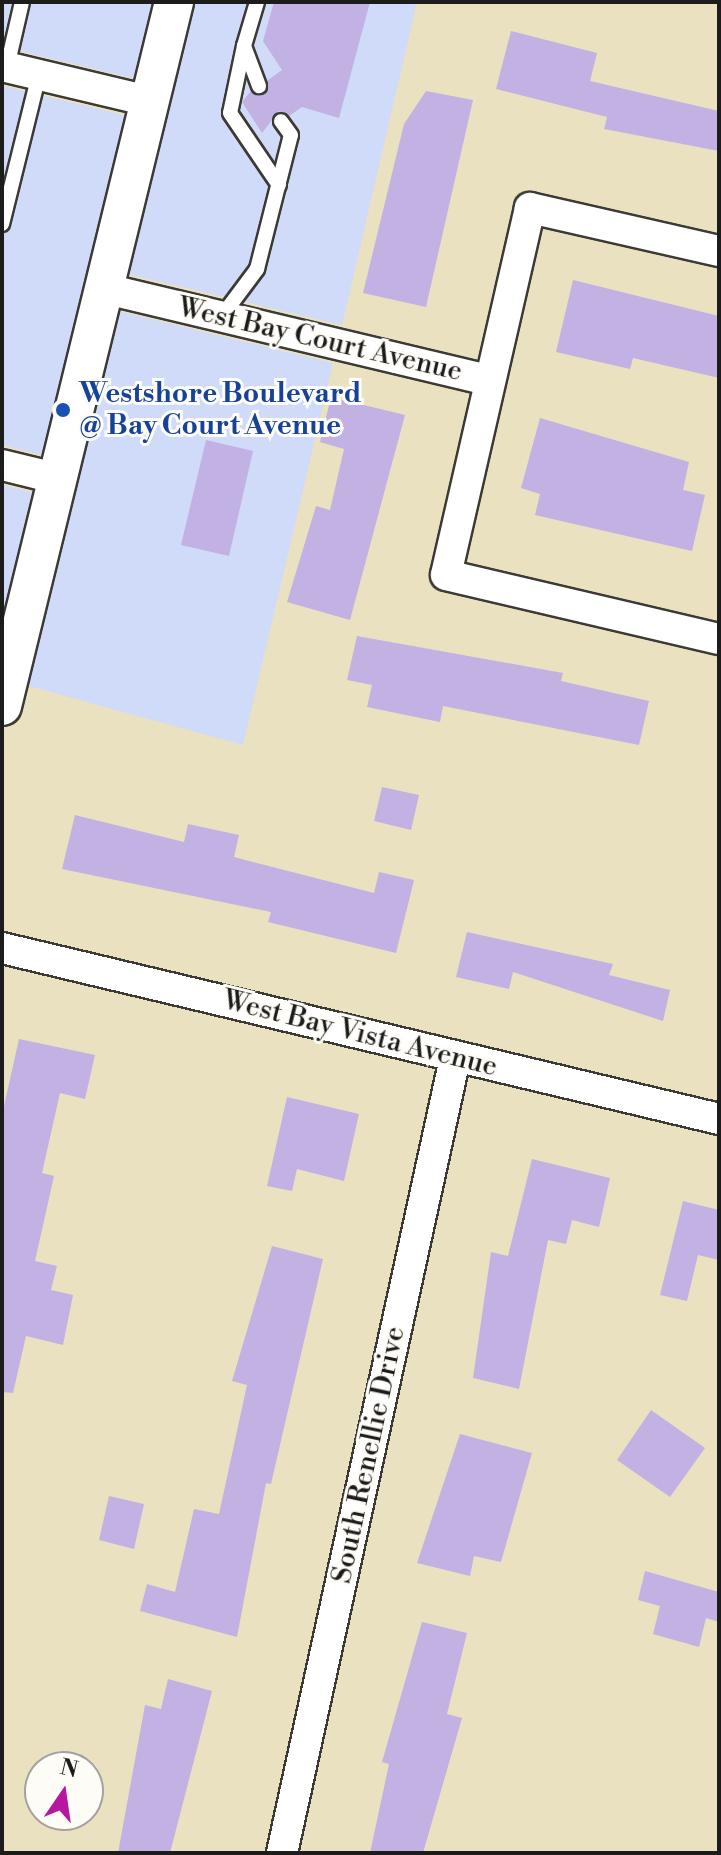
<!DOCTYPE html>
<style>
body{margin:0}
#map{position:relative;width:721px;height:1855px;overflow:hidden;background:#eae1c0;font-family:"Libre Bodoni",serif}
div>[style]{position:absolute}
.built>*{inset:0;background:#d0daf9}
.building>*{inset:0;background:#c1b2e3}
.roads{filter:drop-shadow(2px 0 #3b3a35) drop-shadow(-2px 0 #3b3a35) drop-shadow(0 2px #3b3a35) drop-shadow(0 -2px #3b3a35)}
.service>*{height:14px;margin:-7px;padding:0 7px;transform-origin:7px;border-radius:7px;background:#fff}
.minor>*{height:30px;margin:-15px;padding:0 15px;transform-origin:15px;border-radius:15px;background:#fff}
.tertiary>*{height:38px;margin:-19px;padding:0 19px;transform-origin:19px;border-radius:19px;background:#fff}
.dots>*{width:22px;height:22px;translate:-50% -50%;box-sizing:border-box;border:4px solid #fdfcf7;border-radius:50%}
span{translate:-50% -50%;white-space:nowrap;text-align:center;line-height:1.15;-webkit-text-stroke:6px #fdfcf7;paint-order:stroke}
.street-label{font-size:28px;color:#1c1c1c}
.transit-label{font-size:28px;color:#164399;font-weight:700}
.left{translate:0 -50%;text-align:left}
.frame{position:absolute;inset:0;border:4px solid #1c1c1c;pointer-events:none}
.north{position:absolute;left:24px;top:1751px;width:80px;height:80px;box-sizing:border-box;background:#fdfcf7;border:2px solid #a3a29f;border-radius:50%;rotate:13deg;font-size:22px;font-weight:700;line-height:32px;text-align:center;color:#1c1c1c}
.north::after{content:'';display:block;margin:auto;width:28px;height:36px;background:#b5179e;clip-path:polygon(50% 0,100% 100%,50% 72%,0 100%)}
</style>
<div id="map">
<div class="built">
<i style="clip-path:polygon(2px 2px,156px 2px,137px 79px,2px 47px)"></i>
<i style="clip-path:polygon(191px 2px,417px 2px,342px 325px,127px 274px)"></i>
<i style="clip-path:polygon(2px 86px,128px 116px,43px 455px,2px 445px)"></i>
<i style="clip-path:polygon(118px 311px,333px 363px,243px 745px,25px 685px)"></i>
<i style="clip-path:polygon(2px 485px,34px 493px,2px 632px)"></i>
</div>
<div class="building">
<i style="clip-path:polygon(274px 2px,370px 2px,339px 118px,302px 107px,289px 116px,279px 111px,262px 133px,242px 102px,251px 91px,266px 93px,268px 80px,282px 70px,263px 41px)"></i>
<i style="clip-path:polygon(511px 31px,597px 53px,590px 81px,719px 111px,719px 151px,604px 129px,607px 117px,496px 89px)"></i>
<i style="clip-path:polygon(426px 91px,473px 100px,426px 307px,363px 293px,404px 124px)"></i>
<i style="clip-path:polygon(573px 280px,719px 316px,719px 378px,633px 358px,630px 369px,556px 352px)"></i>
<i style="clip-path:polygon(331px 397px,405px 415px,350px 620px,287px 602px,316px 506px,330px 510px,344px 449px,320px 442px)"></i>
<i style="clip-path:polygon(540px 418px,689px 462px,683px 490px,705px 495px,692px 551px,535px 515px,540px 494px,521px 488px)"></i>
<i style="clip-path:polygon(206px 440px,253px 451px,229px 556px,181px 545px)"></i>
<i style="clip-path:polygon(357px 636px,563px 673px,561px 681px,649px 701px,639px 745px,443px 706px,440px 722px,367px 707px,372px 685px,347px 680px)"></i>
<i style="clip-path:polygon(382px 787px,419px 795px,411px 830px,374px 821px)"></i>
<i style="clip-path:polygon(75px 815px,184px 842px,188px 824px,239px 835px,234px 857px,374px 893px,379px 872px,414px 880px,396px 953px,268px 922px,271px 912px,62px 869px)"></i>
<i style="clip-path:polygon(467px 932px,613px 964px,609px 975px,670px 990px,663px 1021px,513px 972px,509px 989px,456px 977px)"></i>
<i style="clip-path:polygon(19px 1039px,95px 1055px,85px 1099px,60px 1093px,42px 1173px,54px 1176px,35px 1261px,57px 1266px,51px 1290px,73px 1295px,63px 1345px,26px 1336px,13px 1393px,2px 1392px,2px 1115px)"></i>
<i style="clip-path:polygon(287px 1097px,359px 1114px,344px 1181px,297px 1169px,292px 1191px,267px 1186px)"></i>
<i style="clip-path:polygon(532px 1159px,610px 1178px,599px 1227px,572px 1220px,566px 1244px,548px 1240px,519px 1389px,473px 1378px,491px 1252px,508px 1256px)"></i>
<i style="clip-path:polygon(683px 1201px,719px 1210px,719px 1260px,698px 1255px,687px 1301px,660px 1295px)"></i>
<i style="clip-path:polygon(272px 1246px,323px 1259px,271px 1484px,266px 1483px,237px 1637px,140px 1611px,147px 1584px,175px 1592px,194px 1509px,219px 1514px,247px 1385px,232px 1381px)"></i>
<i style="clip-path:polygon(651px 1410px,705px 1448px,670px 1497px,617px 1460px)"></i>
<i style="clip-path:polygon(460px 1434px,532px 1453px,501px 1562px,474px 1556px,470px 1576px,417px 1563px)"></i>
<i style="clip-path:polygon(109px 1496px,144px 1504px,134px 1549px,99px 1540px)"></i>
<i style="clip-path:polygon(645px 1571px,719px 1592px,719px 1622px,706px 1618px,699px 1647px,653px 1634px,660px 1606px,638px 1600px)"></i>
<i style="clip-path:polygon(422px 1622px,467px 1633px,447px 1714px,462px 1718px,423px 1853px,370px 1853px,389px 1764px,382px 1762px)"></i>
<i style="clip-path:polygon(168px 1679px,212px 1691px,170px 1853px,118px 1853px,145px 1705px,161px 1709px)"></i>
</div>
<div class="roads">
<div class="service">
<i style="left:257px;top:2px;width:46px;rotate:106.5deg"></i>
<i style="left:244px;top:46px;width:43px;rotate:69.4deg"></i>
<i style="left:244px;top:46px;width:68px;rotate:101.8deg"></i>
<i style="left:230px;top:113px;width:87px;rotate:55.8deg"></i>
<i style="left:7px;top:67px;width:67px;rotate:-77deg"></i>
<i style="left:2px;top:224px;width:154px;rotate:-76.1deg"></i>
<i style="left:222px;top:316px;width:59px;rotate:-53.3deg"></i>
<i style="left:257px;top:269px;width:138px;rotate:-75.8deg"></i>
<i style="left:291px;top:135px;width:17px;rotate:-126deg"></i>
</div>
<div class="minor">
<i style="left:2px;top:66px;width:151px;rotate:13.4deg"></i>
<i style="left:719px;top:251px;width:194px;rotate:-167.2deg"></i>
<i style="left:530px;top:208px;width:376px;rotate:102.9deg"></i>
<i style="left:446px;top:575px;width:280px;rotate:13.2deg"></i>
<i style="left:106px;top:289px;width:392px;rotate:13.4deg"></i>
<i style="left:2px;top:465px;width:55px;rotate:13.8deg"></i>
<i style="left:2px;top:948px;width:737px;rotate:13.41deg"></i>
<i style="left:282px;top:1853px;width:814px;rotate:-77.72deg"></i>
</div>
<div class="tertiary">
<i style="left:2px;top:706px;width:725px;rotate:-76.27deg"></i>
</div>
</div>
<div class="dots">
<i style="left:63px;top:410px;background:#1a4fb4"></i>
</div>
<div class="street-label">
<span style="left:320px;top:340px;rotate:13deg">West Bay Court Avenue</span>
<span style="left:360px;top:1034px;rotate:14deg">West Bay Vista Avenue</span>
<span style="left:369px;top:1455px;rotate:-78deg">South Renellie Drive</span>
</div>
<div class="transit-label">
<span class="left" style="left:79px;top:410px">Westshore Boulevard<br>@ Bay Court Avenue</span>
</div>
<div class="frame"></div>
<div class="north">N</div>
</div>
